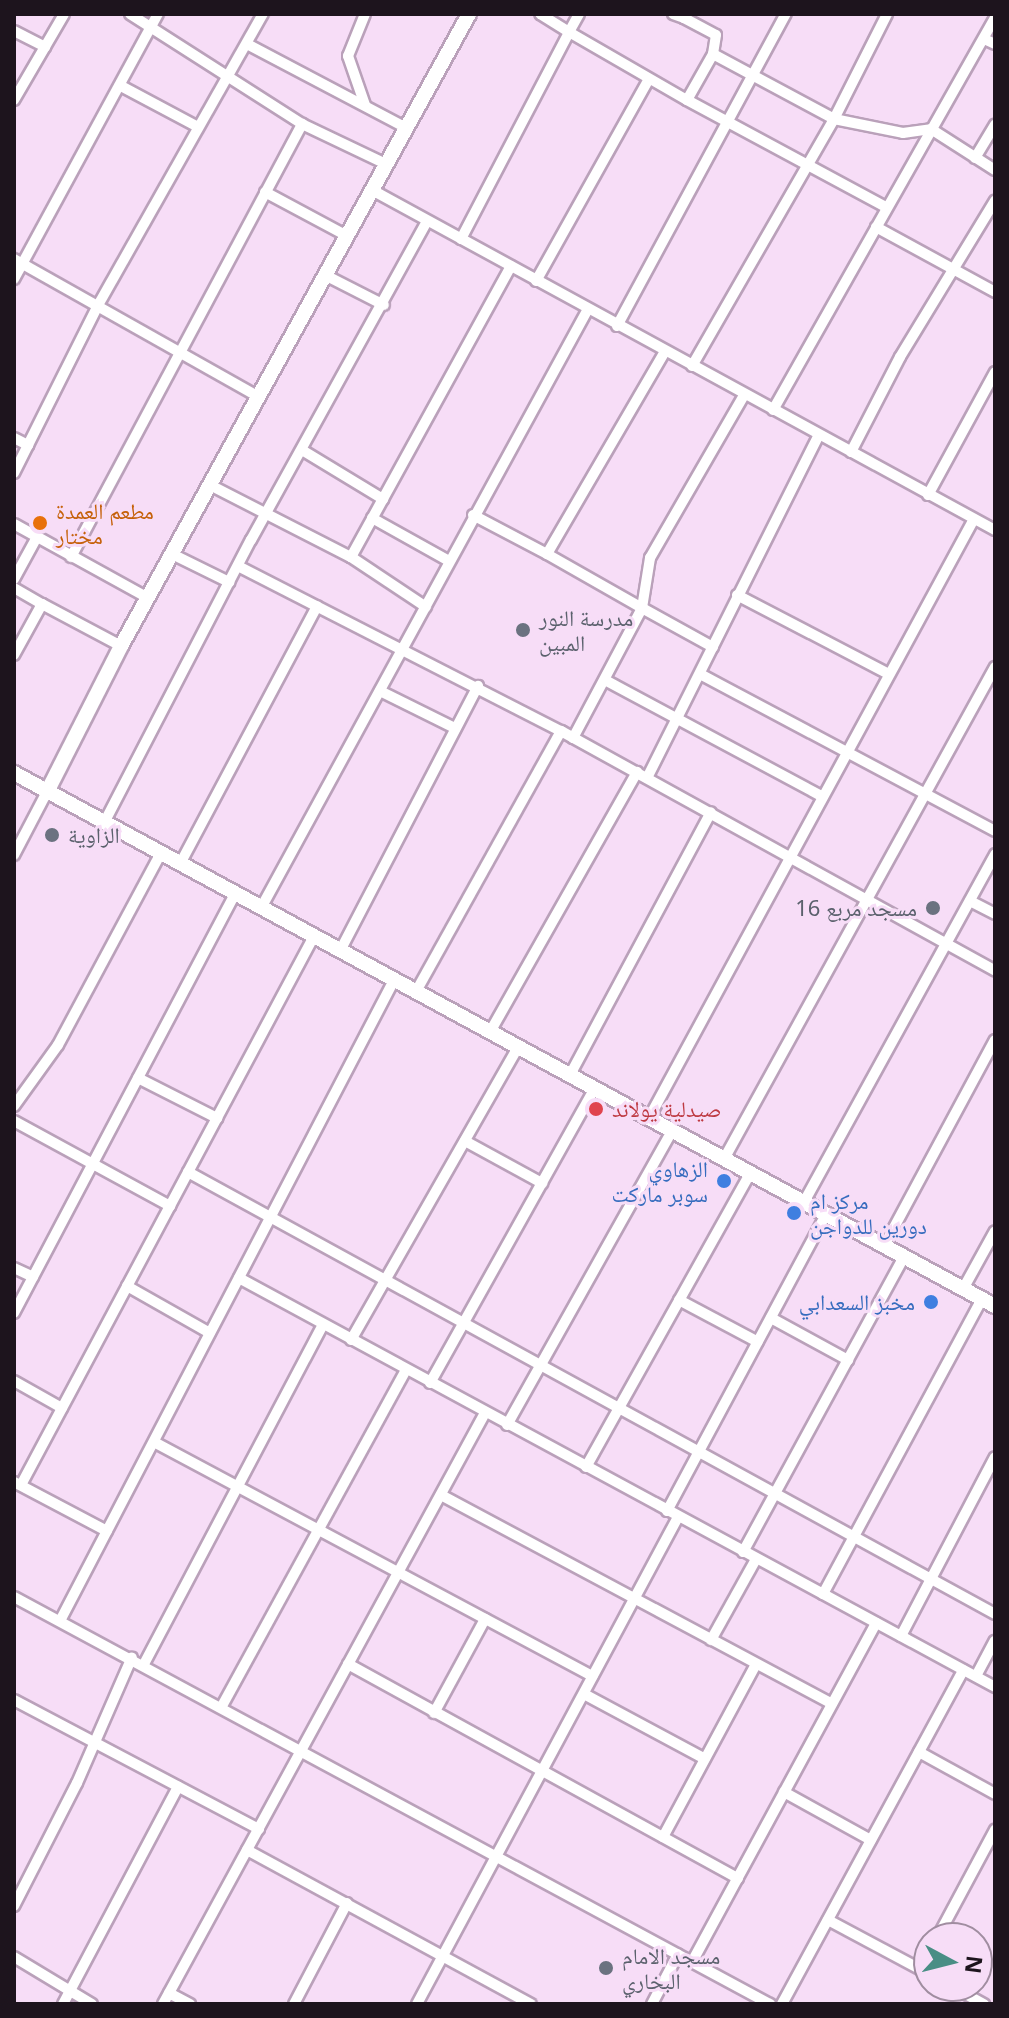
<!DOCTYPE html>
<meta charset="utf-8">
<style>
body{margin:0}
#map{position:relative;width:1009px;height:2018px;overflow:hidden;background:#f7ddf7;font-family:"Noto Sans","Noto Naskh Arabic",sans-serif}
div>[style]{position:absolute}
.roads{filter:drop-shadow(2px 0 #baa1ba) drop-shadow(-2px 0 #baa1ba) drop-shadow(0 2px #baa1ba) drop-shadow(0 -2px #baa1ba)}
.street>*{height:10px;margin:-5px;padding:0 5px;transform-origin:5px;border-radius:5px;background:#fff}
.secondary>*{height:14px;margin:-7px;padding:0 7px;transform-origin:7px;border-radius:7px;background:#fff}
.dots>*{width:22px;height:22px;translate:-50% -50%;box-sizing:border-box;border:4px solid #f7ddf7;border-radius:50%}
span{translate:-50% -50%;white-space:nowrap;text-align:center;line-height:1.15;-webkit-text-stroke:6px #f7ddf7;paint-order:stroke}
.food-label{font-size:22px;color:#c56008}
.left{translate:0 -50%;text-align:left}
.worship-label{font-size:22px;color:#5b616d}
.right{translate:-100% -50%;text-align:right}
.health-label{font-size:22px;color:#be3a42}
.shop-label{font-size:22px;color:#366cbe}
.frame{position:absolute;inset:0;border:16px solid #1d141d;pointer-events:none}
.north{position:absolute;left:913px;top:1922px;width:80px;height:80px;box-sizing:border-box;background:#f7ddf7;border:2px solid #a08da0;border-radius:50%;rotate:97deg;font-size:22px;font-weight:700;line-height:32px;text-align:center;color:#1d141d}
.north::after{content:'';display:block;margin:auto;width:28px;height:36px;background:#498e85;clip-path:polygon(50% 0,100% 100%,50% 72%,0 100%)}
</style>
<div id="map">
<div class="roads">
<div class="street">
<i style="left:130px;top:14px;width:204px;rotate:32.6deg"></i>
<i style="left:302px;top:124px;width:93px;rotate:25.5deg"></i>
<i style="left:579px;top:14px;width:21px;rotate:119deg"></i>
<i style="left:569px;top:32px;width:136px;rotate:30deg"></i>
<i style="left:687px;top:100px;width:53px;rotate:-60.5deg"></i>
<i style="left:713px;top:54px;width:137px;rotate:28.2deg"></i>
<i style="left:834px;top:119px;width:118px;rotate:-63.2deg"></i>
<i style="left:673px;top:14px;width:12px;rotate:20deg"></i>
<i style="left:684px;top:18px;width:5px;rotate:-53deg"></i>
<i style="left:684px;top:18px;width:36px;rotate:28deg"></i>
<i style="left:716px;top:35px;width:19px;rotate:99deg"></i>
<i style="left:14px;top:31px;width:35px;rotate:27deg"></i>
<i style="left:984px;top:39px;width:12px;rotate:24deg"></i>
<i style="left:247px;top:44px;width:180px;rotate:27.8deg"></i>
<i style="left:121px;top:86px;width:87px;rotate:28deg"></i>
<i style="left:14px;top:100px;width:99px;rotate:-59.8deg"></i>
<i style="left:687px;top:100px;width:226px;rotate:28.3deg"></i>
<i style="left:365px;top:105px;width:52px;rotate:-109.1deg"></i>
<i style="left:348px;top:56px;width:45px;rotate:-68deg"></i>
<i style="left:975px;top:158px;width:39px;rotate:-59deg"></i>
<i style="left:372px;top:190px;width:710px;rotate:28.62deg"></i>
<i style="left:265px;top:192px;width:93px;rotate:28.2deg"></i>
<i style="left:876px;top:227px;width:136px;rotate:28.6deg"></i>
<i style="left:461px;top:239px;width:233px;rotate:-62.4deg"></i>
<i style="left:569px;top:32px;width:34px;rotate:-148deg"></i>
<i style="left:14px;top:259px;width:281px;rotate:29.4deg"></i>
<i style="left:325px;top:275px;width:66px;rotate:27deg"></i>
<i style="left:14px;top:279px;width:302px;rotate:-61.5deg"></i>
<i style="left:536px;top:281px;width:231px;rotate:-60.8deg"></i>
<i style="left:617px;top:326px;width:355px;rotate:-61.6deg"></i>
<i style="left:692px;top:366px;width:285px;rotate:-60.1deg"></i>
<i style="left:834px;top:119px;width:70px;rotate:11.5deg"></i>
<i style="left:903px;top:133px;width:28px;rotate:-8deg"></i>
<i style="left:931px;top:129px;width:76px;rotate:32.6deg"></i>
<i style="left:773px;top:410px;width:450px;rotate:-60.5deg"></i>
<i style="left:14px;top:438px;width:16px;rotate:27deg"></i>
<i style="left:302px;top:450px;width:95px;rotate:31.2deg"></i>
<i style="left:851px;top:452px;width:107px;rotate:-62.7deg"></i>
<i style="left:900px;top:357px;width:183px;rotate:-58.7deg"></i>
<i style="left:14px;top:473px;width:186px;rotate:-63.4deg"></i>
<i style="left:97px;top:307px;width:337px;rotate:-60.5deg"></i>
<i style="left:210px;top:485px;width:158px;rotate:27.1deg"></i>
<i style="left:351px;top:557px;width:90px;rotate:33.7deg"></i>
<i style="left:928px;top:495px;width:140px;rotate:-61.4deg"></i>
<i style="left:473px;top:515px;width:84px;rotate:27.8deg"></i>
<i style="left:547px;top:554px;width:235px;rotate:-59.8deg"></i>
<i style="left:372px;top:518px;width:88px;rotate:29.2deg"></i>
<i style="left:14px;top:524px;width:153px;rotate:28.9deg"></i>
<i style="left:172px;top:554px;width:64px;rotate:26.2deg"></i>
<i style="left:547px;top:554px;width:109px;rotate:29.6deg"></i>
<i style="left:642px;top:608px;width:51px;rotate:-80.9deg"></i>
<i style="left:650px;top:558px;width:188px;rotate:-60deg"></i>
<i style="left:71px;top:557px;width:491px;rotate:-61.9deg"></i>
<i style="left:351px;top:557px;width:332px;rotate:-61.2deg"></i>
<i style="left:238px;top:566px;width:363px;rotate:27.1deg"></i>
<i style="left:561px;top:731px;width:299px;rotate:119.1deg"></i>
<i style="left:14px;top:579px;width:48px;rotate:-61.3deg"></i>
<i style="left:14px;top:588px;width:32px;rotate:30deg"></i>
<i style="left:42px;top:604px;width:58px;rotate:118.8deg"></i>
<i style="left:737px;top:595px;width:171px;rotate:27.5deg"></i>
<i style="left:42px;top:604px;width:89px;rotate:28deg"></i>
<i style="left:700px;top:674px;width:334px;rotate:28deg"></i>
<i style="left:605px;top:680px;width:247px;rotate:28.2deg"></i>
<i style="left:380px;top:691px;width:84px;rotate:26.3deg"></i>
<i style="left:561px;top:731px;width:496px;rotate:28.9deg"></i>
<i style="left:573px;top:738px;width:147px;rotate:-62deg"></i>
<i style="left:642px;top:608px;width:81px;rotate:28.8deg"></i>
<i style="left:647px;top:778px;width:384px;rotate:-63.4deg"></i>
<i style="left:104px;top:823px;width:319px;rotate:-62.6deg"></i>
<i style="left:251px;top:540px;width:364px;rotate:-61.1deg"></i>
<i style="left:14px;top:855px;width:71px;rotate:-62.4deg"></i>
<i style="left:180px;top:864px;width:292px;rotate:-62deg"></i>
<i style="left:970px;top:901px;width:28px;rotate:27deg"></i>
<i style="left:261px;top:908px;width:682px;rotate:-61.37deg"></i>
<i style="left:340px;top:951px;width:299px;rotate:-62.5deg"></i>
<i style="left:490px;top:1032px;width:299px;rotate:-60.5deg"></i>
<i style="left:570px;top:1075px;width:298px;rotate:-61.8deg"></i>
<i style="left:138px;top:1078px;width:89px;rotate:26.9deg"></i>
<i style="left:14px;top:1106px;width:75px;rotate:-54.2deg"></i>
<i style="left:58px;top:1045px;width:218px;rotate:-61.8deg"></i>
<i style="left:649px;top:1118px;width:681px;rotate:-61.52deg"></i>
<i style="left:14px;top:1121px;width:178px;rotate:28.6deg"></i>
<i style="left:465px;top:1141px;width:88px;rotate:28.6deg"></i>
<i style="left:724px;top:1159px;width:562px;rotate:-61.15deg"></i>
<i style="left:188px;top:1172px;width:920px;rotate:28.71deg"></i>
<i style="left:804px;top:1202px;width:397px;rotate:-61.2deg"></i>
<i style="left:884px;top:1246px;width:234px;rotate:-61.7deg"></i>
<i style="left:14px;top:1268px;width:21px;rotate:25deg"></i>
<i style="left:239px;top:1278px;width:860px;rotate:28.41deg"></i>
<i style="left:127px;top:1286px;width:95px;rotate:29.5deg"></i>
<i style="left:963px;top:1289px;width:66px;rotate:-61.1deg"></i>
<i style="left:679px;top:1300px;width:89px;rotate:28deg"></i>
<i style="left:14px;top:1313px;width:474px;rotate:-62.2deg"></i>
<i style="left:771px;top:1318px;width:88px;rotate:28.6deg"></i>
<i style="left:351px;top:1340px;width:337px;rotate:-60.3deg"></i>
<i style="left:14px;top:1381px;width:55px;rotate:29.4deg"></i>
<i style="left:430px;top:1383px;width:337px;rotate:-60.8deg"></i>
<i style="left:507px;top:1425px;width:337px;rotate:-60.7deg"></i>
<i style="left:154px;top:1442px;width:497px;rotate:28.1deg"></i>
<i style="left:586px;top:1467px;width:337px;rotate:-60.8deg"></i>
<i style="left:14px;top:1482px;width:105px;rotate:27.8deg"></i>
<i style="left:21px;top:1485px;width:622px;rotate:-61.91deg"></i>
<i style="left:441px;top:1495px;width:443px;rotate:28.1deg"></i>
<i style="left:667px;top:1511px;width:337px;rotate:-61.8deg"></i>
<i style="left:743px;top:1552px;width:336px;rotate:-61.4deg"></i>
<i style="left:823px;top:1594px;width:335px;rotate:-61.7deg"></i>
<i style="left:14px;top:1597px;width:859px;rotate:28.3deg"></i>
<i style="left:61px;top:1619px;width:721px;rotate:-62.47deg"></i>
<i style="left:901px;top:1636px;width:202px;rotate:-62.3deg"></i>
<i style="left:711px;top:1640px;width:93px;rotate:-60.9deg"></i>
<i style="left:144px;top:1664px;width:384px;rotate:-62.2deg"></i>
<i style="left:348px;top:1664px;width:445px;rotate:28.8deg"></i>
<i style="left:976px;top:1676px;width:40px;rotate:-62deg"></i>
<i style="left:584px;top:1694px;width:137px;rotate:28.2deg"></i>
<i style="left:14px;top:1700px;width:277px;rotate:27.8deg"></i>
<i style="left:222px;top:1706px;width:383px;rotate:-61.3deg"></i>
<i style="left:434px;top:1713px;width:107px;rotate:-61.5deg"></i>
<i style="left:919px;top:1752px;width:87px;rotate:28.9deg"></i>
<i style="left:784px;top:1792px;width:99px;rotate:28.9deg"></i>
<i style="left:663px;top:1837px;width:196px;rotate:-61.7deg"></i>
<i style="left:247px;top:1850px;width:323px;rotate:28.5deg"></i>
<i style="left:14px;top:1906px;width:138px;rotate:-62.9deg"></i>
<i style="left:77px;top:1783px;width:137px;rotate:-66.4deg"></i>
<i style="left:828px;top:1920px;width:115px;rotate:28.1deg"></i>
<i style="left:937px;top:1938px;width:123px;rotate:-61.8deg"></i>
<i style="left:14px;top:1957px;width:91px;rotate:31.1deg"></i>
<i style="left:692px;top:1962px;width:386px;rotate:-61.5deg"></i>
<i style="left:921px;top:1969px;width:17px;rotate:-62deg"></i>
<i style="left:951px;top:1986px;width:38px;rotate:29deg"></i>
<i style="left:169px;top:1993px;width:24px;rotate:28deg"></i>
<i style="left:63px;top:2004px;width:246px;rotate:-62.1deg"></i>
<i style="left:163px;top:2004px;width:673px;rotate:-61.42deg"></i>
<i style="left:294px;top:2004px;width:114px;rotate:-62.3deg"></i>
<i style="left:417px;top:2004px;width:553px;rotate:-61.81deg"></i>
<i style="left:652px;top:2004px;width:56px;rotate:-62.5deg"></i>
<i style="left:782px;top:2004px;width:380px;rotate:-61.5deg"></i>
</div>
<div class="secondary">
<i style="left:14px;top:773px;width:1116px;rotate:28.52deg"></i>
<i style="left:47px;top:792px;width:164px;rotate:-63.1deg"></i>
<i style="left:121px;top:646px;width:721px;rotate:-61.16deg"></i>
</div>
</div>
<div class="dots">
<i style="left:40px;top:523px;background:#e8710a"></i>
<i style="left:523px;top:630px;background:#6b7280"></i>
<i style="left:52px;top:835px;background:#6b7280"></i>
<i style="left:933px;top:908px;background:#6b7280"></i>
<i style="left:596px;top:1109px;background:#e0444e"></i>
<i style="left:724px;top:1181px;background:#3f7fe0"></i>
<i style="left:794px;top:1213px;background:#3f7fe0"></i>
<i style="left:931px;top:1302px;background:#3f7fe0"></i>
<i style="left:606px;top:1968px;background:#6b7280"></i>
</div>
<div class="food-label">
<span class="left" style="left:56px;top:523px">مطعم العمدة<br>مختار</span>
</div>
<div class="worship-label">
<span class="left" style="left:539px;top:630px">مدرسة النور<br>المبين</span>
<span class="left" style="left:68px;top:835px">الزاوية</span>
<span class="right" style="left:917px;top:908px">مسجد مربع 16</span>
<span class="left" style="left:622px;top:1968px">مسجد الامام<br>البخاري</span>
</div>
<div class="health-label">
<span class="left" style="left:612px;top:1109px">صيدلية يولاند</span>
</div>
<div class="shop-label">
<span class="right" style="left:708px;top:1181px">الزهاوي<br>سوبر ماركت</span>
<span class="left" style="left:810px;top:1213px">مركز ام<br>دورين للدواجن</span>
<span class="right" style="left:915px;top:1302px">مخبز السعدابي</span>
</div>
<div class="frame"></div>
<div class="north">N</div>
</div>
